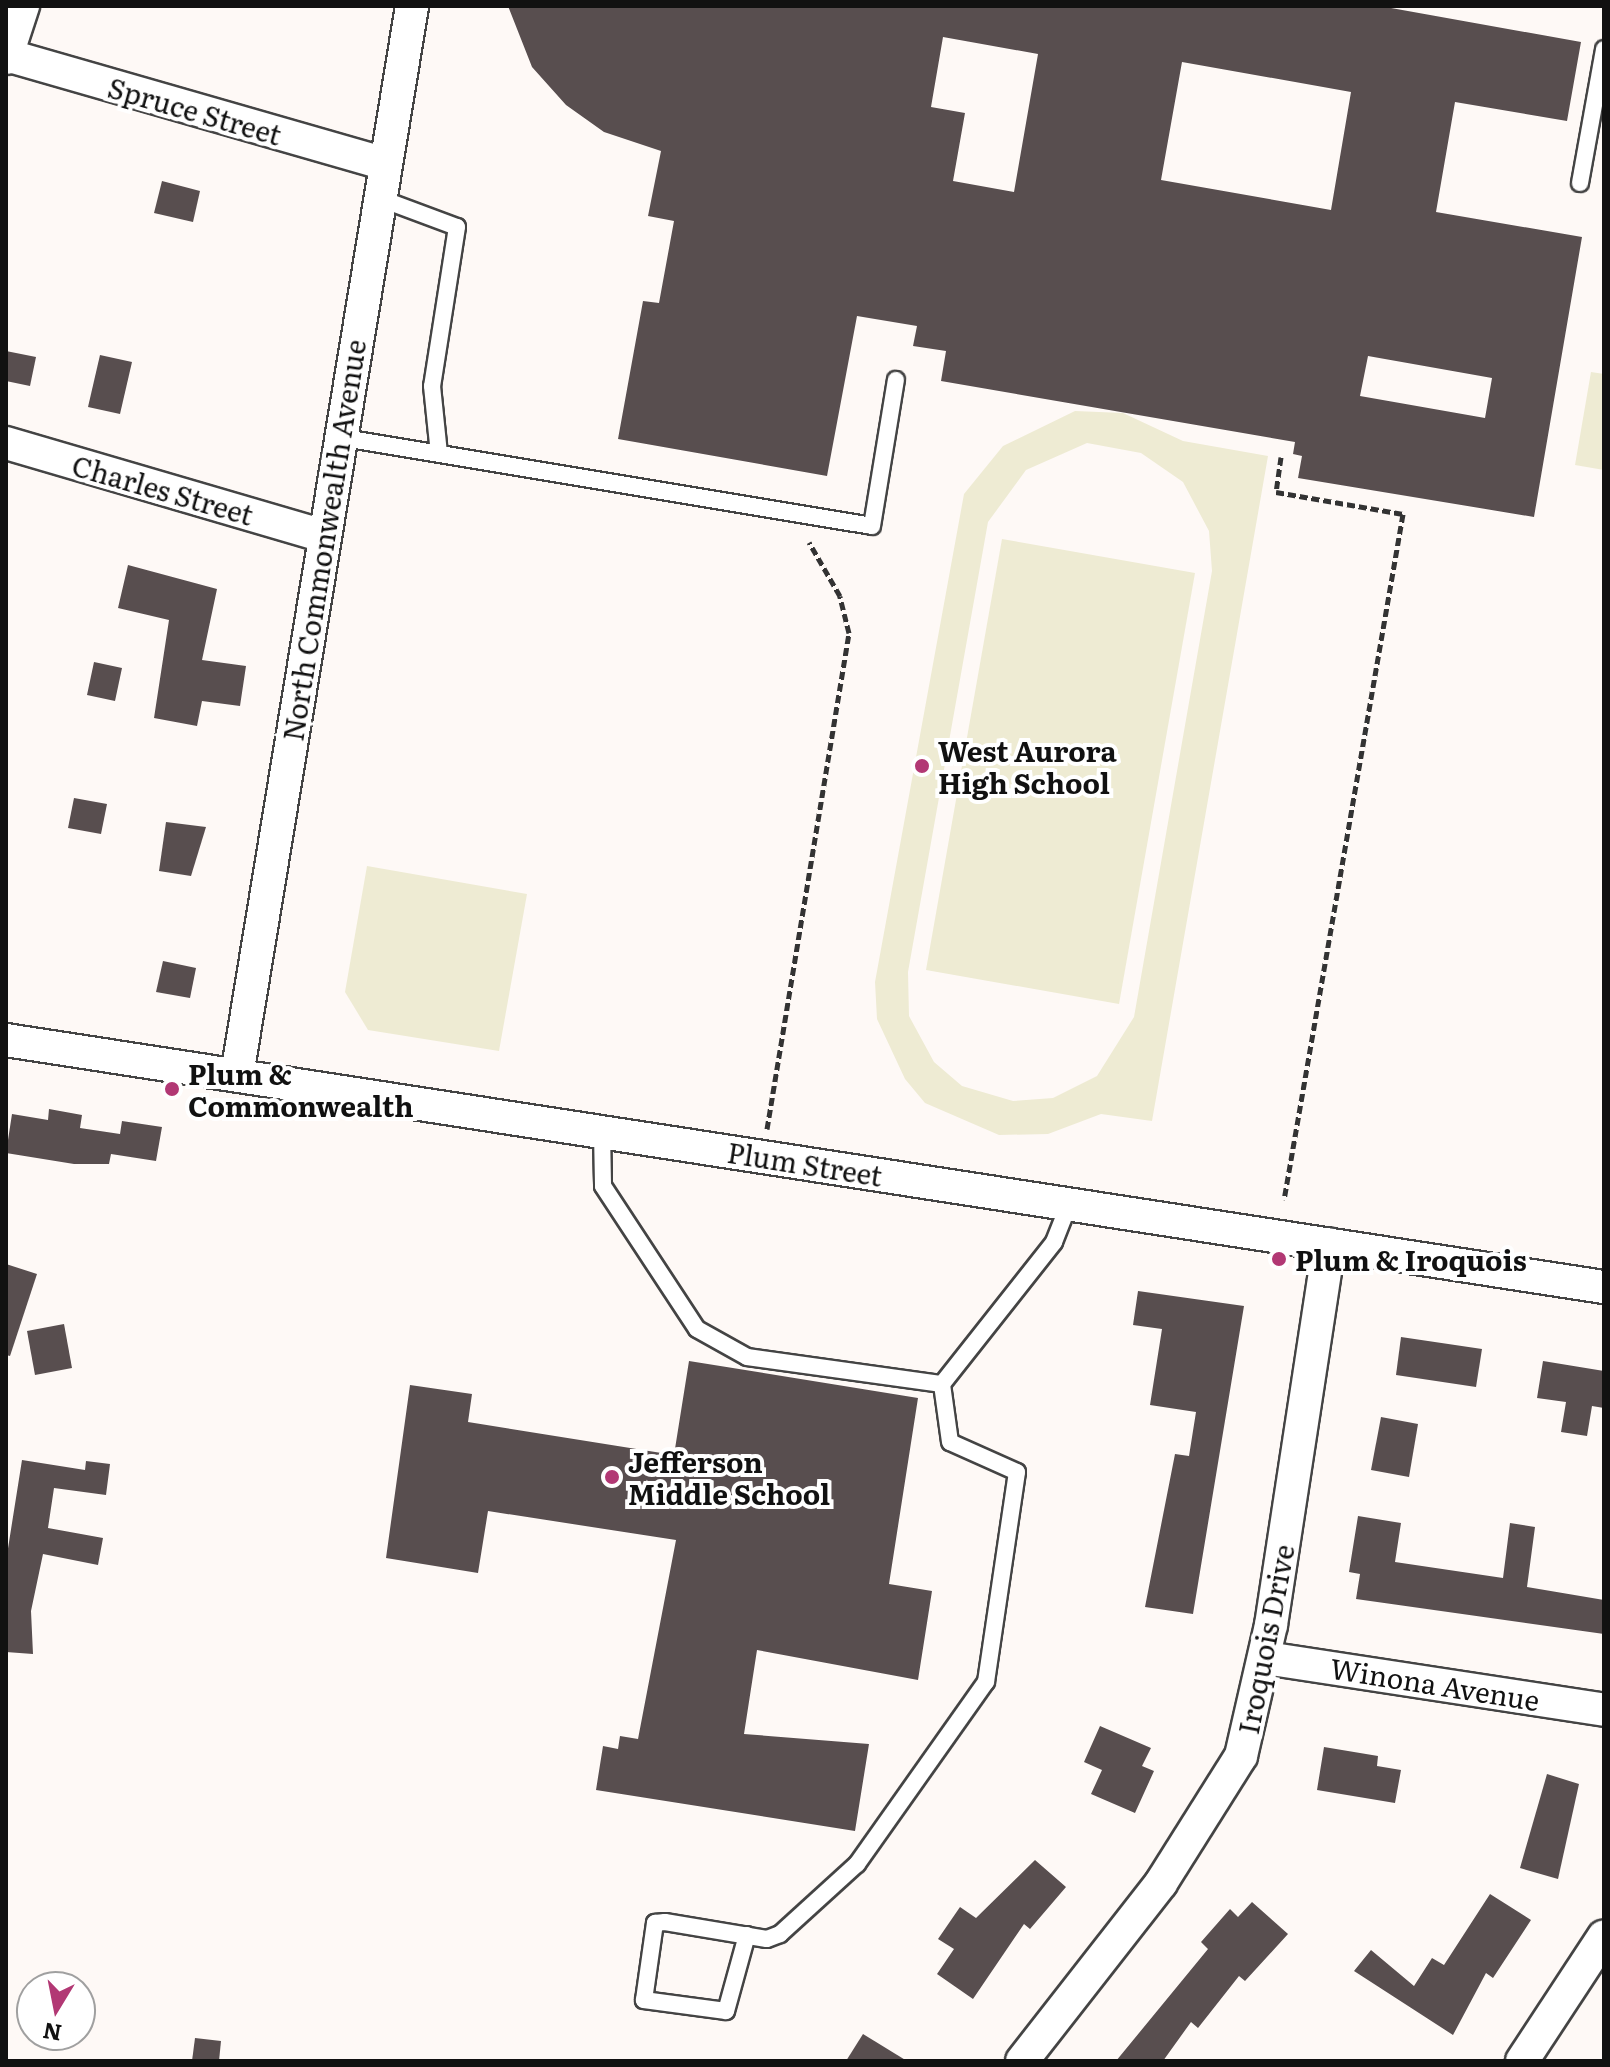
<!DOCTYPE html>
<style>
body{margin:0}
#map{position:relative;width:1610px;height:2067px;overflow:hidden;background:#fef9f6;font-family:Literata,serif}
div>[style]{position:absolute}
.pitch>*{inset:0;background:#eeebd3}
.building>*{inset:0;background:#584e4f}
.path>*{height:5px;margin-top:-2.5px;transform-origin:0;background:repeating-linear-gradient(90deg,#333 0 8px,transparent 0 12px)}
.roads{filter:drop-shadow(2px 0 #444) drop-shadow(-2px 0 #444) drop-shadow(0 2px #444) drop-shadow(0 -2px #444)}
.service>*{height:16px;margin:-8px;padding:0 8px;transform-origin:8px;border-radius:8px;background:#fff}
.minor>*{height:32px;margin:-16px;padding:0 16px;transform-origin:16px;border-radius:16px;background:#fff}
.dots>*{width:22px;height:22px;translate:-50% -50%;box-sizing:border-box;border:4px solid #fff;border-radius:50%}
span{translate:-50% -50%;white-space:nowrap;text-align:center;line-height:1.15;-webkit-text-stroke:8px #fff;paint-order:stroke}
.street-label{font-size:28px;color:#111}
.poi-label{font-size:28px;color:#111;font-weight:700}
.left{translate:0 -50%;text-align:left}
.frame{position:absolute;inset:0;border:8px solid #111;pointer-events:none}
.north{position:absolute;left:16px;top:1971px;width:80px;height:80px;box-sizing:border-box;background:#fff;border:2px solid #a0a0a0;border-radius:50%;rotate:190deg;font-size:22px;font-weight:700;line-height:32px;text-align:center;color:#111}
.north::after{content:'';display:block;margin:auto;width:28px;height:36px;background:#b23874;clip-path:polygon(50% 0,100% 100%,50% 72%,0 100%)}
</style>
<div id="map">
<div class="pitch">
<i style="clip-path:polygon(1591px 372px,1604px 374px,1604px 470px,1575px 465px)"></i>
<i style="clip-path:polygon(evenodd,1075px 411px,1123px 413px,1183px 441px,1268px 456px,1152px 1121px,1101px 1114px,1048px 1134px,999px 1135px,925px 1103px,905px 1079px,877px 1019px,875px 982px,964px 494px,1003px 446px,1075px 411px,1087px 443px,1141px 453px,1183px 482px,1209px 531px,1212px 571px,1134px 1017px,1097px 1076px,1053px 1098px,1013px 1101px,962px 1086px,934px 1062px,909px 1016px,908px 972px,988px 522px,1026px 470px,1087px 443px)"></i>
<i style="clip-path:polygon(1002px 539px,1195px 573px,1119px 1004px,926px 970px)"></i>
<i style="clip-path:polygon(367px 866px,527px 894px,499px 1051px,368px 1030px,345px 992px)"></i>
</div>
<div class="building">
<i style="clip-path:polygon(evenodd,508px 6px,1380px 6px,1581px 42px,1567px 121px,1455px 102px,1436px 212px,1582px 237px,1534px 517px,1298px 478px,1302px 456px,1293px 454px,1295px 442px,941px 381px,946px 351px,913px 346px,917px 326px,857px 316px,827px 476px,618px 439px,643px 301px,659px 303px,674px 221px,648px 216px,661px 151px,604px 132px,566px 105px,532px 67px,508px 6px,943px 37px,1038px 54px,1014px 192px,953px 181px,965px 113px,931px 107px,943px 37px,508px 6px,1182px 62px,1351px 92px,1331px 210px,1161px 180px,1182px 62px,508px 6px,1368px 356px,1492px 378px,1485px 418px,1360px 396px,1368px 356px)"></i>
<i style="clip-path:polygon(162px 181px,200px 191px,193px 222px,154px 213px)"></i>
<i style="clip-path:polygon(6px 351px,36px 357px,30px 386px,6px 381px)"></i>
<i style="clip-path:polygon(100px 355px,132px 362px,120px 414px,88px 407px)"></i>
<i style="clip-path:polygon(128px 565px,217px 589px,202px 660px,246px 666px,240px 706px,202px 701px,197px 726px,154px 718px,169px 620px,118px 608px)"></i>
<i style="clip-path:polygon(94px 662px,122px 668px,115px 701px,87px 695px)"></i>
<i style="clip-path:polygon(74px 798px,107px 804px,101px 834px,68px 828px)"></i>
<i style="clip-path:polygon(166px 822px,206px 827px,191px 876px,159px 871px)"></i>
<i style="clip-path:polygon(163px 961px,196px 968px,190px 998px,156px 992px)"></i>
<i style="clip-path:polygon(49px 1109px,82px 1115px,80px 1128px,120px 1134px,122px 1121px,162px 1127px,156px 1161px,111px 1154px,109px 1164px,74px 1164px,6px 1153px,12px 1114px,48px 1120px)"></i>
<i style="clip-path:polygon(6px 1264px,37px 1274px,10px 1356px,6px 1355px)"></i>
<i style="clip-path:polygon(1138px 1291px,1244px 1306px,1193px 1614px,1145px 1607px,1175px 1454px,1189px 1456px,1196px 1412px,1150px 1405px,1162px 1329px,1133px 1325px)"></i>
<i style="clip-path:polygon(64px 1324px,72px 1368px,35px 1375px,27px 1331px)"></i>
<i style="clip-path:polygon(1401px 1337px,1482px 1349px,1476px 1387px,1396px 1375px)"></i>
<i style="clip-path:polygon(689px 1361px,918px 1398px,889px 1584px,932px 1591px,918px 1680px,757px 1650px,744px 1734px,869px 1744px,855px 1831px,596px 1790px,603px 1746px,618px 1749px,620px 1736px,638px 1739px,676px 1540px,488px 1511px,478px 1573px,386px 1558px,410px 1385px,472px 1394px,468px 1422px,674px 1455px)"></i>
<i style="clip-path:polygon(1543px 1361px,1604px 1371px,1604px 1408px,1592px 1406px,1587px 1436px,1561px 1432px,1566px 1402px,1537px 1398px)"></i>
<i style="clip-path:polygon(1381px 1417px,1418px 1424px,1409px 1477px,1371px 1470px)"></i>
<i style="clip-path:polygon(22px 1460px,85px 1470px,86px 1461px,110px 1464px,106px 1495px,54px 1488px,48px 1528px,103px 1538px,98px 1565px,43px 1554px,31px 1611px,33px 1654px,6px 1652px,6px 1561px)"></i>
<i style="clip-path:polygon(1358px 1516px,1401px 1523px,1395px 1562px,1503px 1578px,1510px 1523px,1535px 1527px,1527px 1587px,1604px 1600px,1604px 1634px,1356px 1599px,1360px 1574px,1349px 1572px)"></i>
<i style="clip-path:polygon(1100px 1726px,1151px 1748px,1142px 1766px,1154px 1771px,1135px 1813px,1091px 1794px,1102px 1770px,1084px 1762px)"></i>
<i style="clip-path:polygon(1324px 1747px,1378px 1756px,1377px 1766px,1401px 1770px,1395px 1803px,1317px 1790px)"></i>
<i style="clip-path:polygon(1547px 1774px,1579px 1784px,1558px 1879px,1520px 1868px)"></i>
<i style="clip-path:polygon(1035px 1860px,1066px 1887px,1030px 1929px,1024px 1924px,973px 1999px,937px 1974px,954px 1949px,938px 1939px,960px 1907px,976px 1918px)"></i>
<i style="clip-path:polygon(1490px 1894px,1531px 1920px,1493px 1978px,1486px 1973px,1453px 2035px,1354px 1971px,1371px 1950px,1414px 1986px,1432px 1958px,1444px 1965px)"></i>
<i style="clip-path:polygon(1252px 1902px,1288px 1934px,1245px 1981px,1239px 1976px,1198px 2028px,1191px 2022px,1163px 2061px,1116px 2061px,1208px 1949px,1201px 1942px,1230px 1909px,1238px 1917px)"></i>
<i style="clip-path:polygon(863px 2034px,907px 2061px,846px 2061px)"></i>
<i style="clip-path:polygon(195px 2038px,221px 2041px,219px 2061px,192px 2061px)"></i>
</div>
<div class="path">
<i style="left:1281px;top:457px;width:35px;rotate:98deg"></i>
<i style="left:1276px;top:492px;width:129px;rotate:9.8deg"></i>
<i style="left:1403px;top:514px;width:696px;rotate:99.84deg"></i>
<i style="left:767px;top:1129px;width:503px;rotate:-80.61deg"></i>
<i style="left:849px;top:633px;width:38px;rotate:-104deg"></i>
<i style="left:840px;top:596px;width:62px;rotate:-119.9deg"></i>
</div>
<div class="roads">
<div class="service">
<i style="left:1580px;top:183px;width:136px;rotate:-79.8deg"></i>
<i style="left:379px;top:198px;width:83px;rotate:20.4deg"></i>
<i style="left:457px;top:227px;width:161px;rotate:98.9deg"></i>
<i style="left:432px;top:386px;width:68px;rotate:84.1deg"></i>
<i style="left:338px;top:437px;width:541px;rotate:9.46deg"></i>
<i style="left:872px;top:526px;width:148px;rotate:-80.7deg"></i>
<i style="left:602px;top:1132px;width:54px;rotate:88.9deg"></i>
<i style="left:603px;top:1186px;width:171px;rotate:56.7deg"></i>
<i style="left:697px;top:1329px;width:57px;rotate:29.2deg"></i>
<i style="left:747px;top:1357px;width:197px;rotate:7.9deg"></i>
<i style="left:942px;top:1384px;width:181px;rotate:-51.7deg"></i>
<i style="left:1054px;top:1242px;width:41px;rotate:-68.5deg"></i>
<i style="left:747px;top:1935px;width:79px;rotate:105.4deg"></i>
<i style="left:726px;top:2011px;width:83px;rotate:-172.4deg"></i>
<i style="left:644px;top:2000px;width:78px;rotate:-81.9deg"></i>
<i style="left:655px;top:1923px;width:10px;rotate:-6deg"></i>
<i style="left:665px;top:1922px;width:103px;rotate:9.5deg"></i>
<i style="left:767px;top:1939px;width:14px;rotate:-21deg"></i>
<i style="left:780px;top:1934px;width:104px;rotate:-42.3deg"></i>
<i style="left:857px;top:1864px;width:223px;rotate:-54.7deg"></i>
<i style="left:986px;top:1682px;width:212px;rotate:-81.6deg"></i>
<i style="left:1017px;top:1472px;width:73px;rotate:-155.9deg"></i>
<i style="left:950px;top:1442px;width:59px;rotate:-97.9deg"></i>
</div>
<div class="minor">
<i style="left:6px;top:55px;width:394px;rotate:16deg"></i>
<i style="left:6px;top:58px;width:55px;rotate:-71.9deg"></i>
<i style="left:6px;top:443px;width:328px;rotate:16.3deg"></i>
<i style="left:6px;top:1040px;width:1617px;rotate:8.79deg"></i>
<i style="left:237px;top:1075px;width:1083px;rotate:-80.7deg"></i>
<i style="left:1266px;top:1658px;width:342px;rotate:8.7deg"></i>
<i style="left:1022px;top:2061px;width:226px;rotate:-52deg"></i>
<i style="left:1161px;top:1883px;width:150px;rotate:-57.8deg"></i>
<i style="left:1241px;top:1756px;width:134px;rotate:-77.1deg"></i>
<i style="left:1271px;top:1625px;width:385px;rotate:-81.3deg"></i>
<i style="left:1522px;top:2061px;width:149px;rotate:-56.7deg"></i>
</div>
</div>
<div class="dots">
<i style="left:922px;top:766px;background:#b23874"></i>
<i style="left:172px;top:1089px;background:#b23874"></i>
<i style="left:1279px;top:1259px;background:#b23874"></i>
<i style="left:612px;top:1477px;background:#b23874"></i>
</div>
<div class="street-label">
<span style="left:195px;top:110px;rotate:16deg">Spruce Street</span>
<span style="left:163px;top:489px;rotate:16deg">Charles Street</span>
<span style="left:323px;top:540px;rotate:-81deg">North Commonwealth Avenue</span>
<span style="left:805px;top:1163px;rotate:9deg">Plum Street</span>
<span style="left:1265px;top:1639px;rotate:-79deg">Iroquois Drive</span>
<span style="left:1435px;top:1683px;rotate:9deg">Winona Avenue</span>
</div>
<div class="poi-label">
<span class="left" style="left:938px;top:766px">West Aurora<br>High School</span>
<span class="left" style="left:188px;top:1089px">Plum &amp;<br>Commonwealth</span>
<span class="left" style="left:1295px;top:1259px">Plum &amp; Iroquois</span>
<span class="left" style="left:628px;top:1477px">Jefferson<br>Middle School</span>
</div>
<div class="frame"></div>
<div class="north">N</div>
</div>
